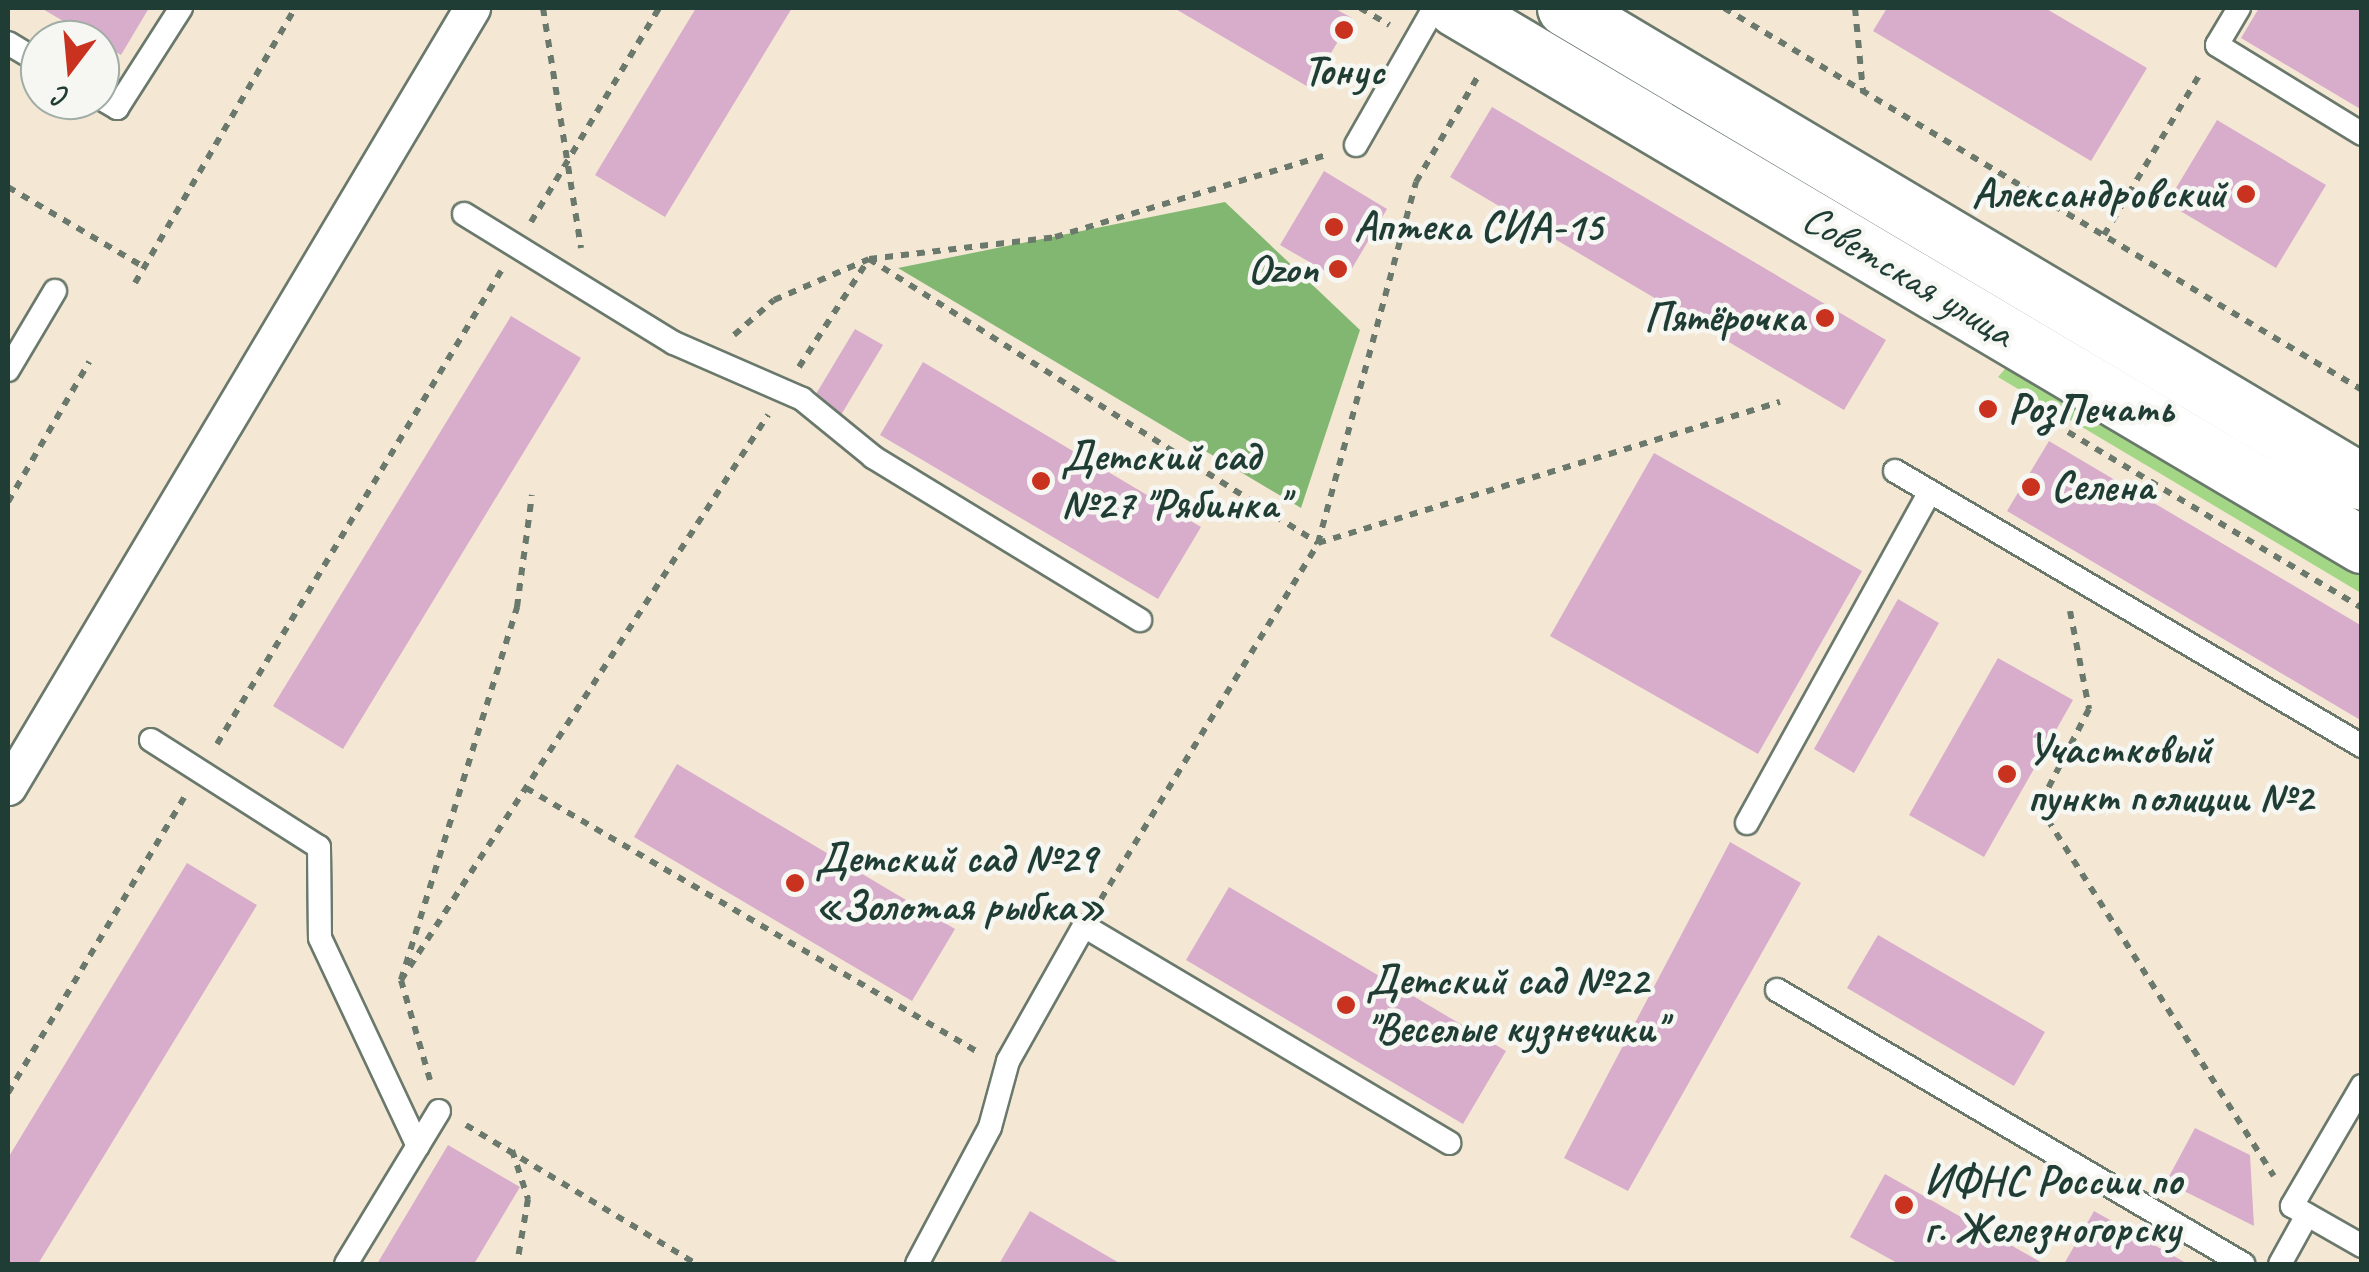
<!DOCTYPE html>
<meta charset="utf-8">
<style>
body{margin:0}
#map{position:relative;width:2369px;height:1272px;overflow:hidden;background:#f4e8d5;font-family:Caveat,sans-serif}
div>[style]{position:absolute}
.green>*{inset:0;background:#a3d685}
.forest>*{inset:0;background:#82b772}
.building>*{inset:0;background:#d8adcb}
.path>*{height:6px;margin-top:-3px;transform-origin:0;background:repeating-linear-gradient(90deg,#6a796c 0 8px,transparent 0 16px)}
.roads{filter:drop-shadow(2px 0 #6a796c) drop-shadow(-2px 0 #6a796c) drop-shadow(0 2px #6a796c) drop-shadow(0 -2px #6a796c)}
.service>*{height:22px;margin:-11px;padding:0 11px;transform-origin:11px;border-radius:11px;background:#fff}
.pedestrian>*{height:35px;margin:-17.5px;padding:0 17.5px;transform-origin:17.5px;border-radius:17.5px;background:#fff}
.secondary>*{height:55px;margin:-27.5px;padding:0 27.5px;transform-origin:27.5px;border-radius:27.5px;background:#fff}
.dots>*{width:28px;height:28px;translate:-50% -50%;box-sizing:border-box;border:5px solid #f6f6f2;border-radius:50%}
span{translate:-50% -50%;white-space:nowrap;text-align:center;line-height:1.15;-webkit-text-stroke:9px #f6f6f2;paint-order:stroke}
.poi-label{font-size:42px;color:#1f3d34;font-weight:700}
.right{translate:-100% -50%;text-align:right}
.left{translate:0 -50%;text-align:left}
.street-label{font-size:42px;color:#1f3d34}
.frame{position:absolute;inset:0;border:10px solid #1f3d34;pointer-events:none}
.north{position:absolute;left:20px;top:20px;width:100px;height:100px;box-sizing:border-box;background:#f6f6f2;border:2px solid #a0aca6;border-radius:50%;rotate:196deg;font-size:28px;font-weight:700;line-height:40px;text-align:center;color:#1f3d34}
.north::after{content:'';display:block;margin:auto;width:35px;height:45px;background:#c8321e;clip-path:polygon(50% 0,100% 100%,50% 72%,0 100%)}
</style>
<div id="map">
<div class="green">
<i style="clip-path:polygon(2012px 361px,2361px 567px,2361px 593px,1998px 377px)"></i>
</div>
<div class="forest">
<i style="clip-path:polygon(1225px 202px,1360px 330px,1301px 508px,898px 268px)"></i>
</div>
<div class="building">
<i style="clip-path:polygon(41px 8px,149px 8px,121px 55px)"></i>
<i style="clip-path:polygon(696px 8px,792px 8px,665px 217px,595px 175px)"></i>
<i style="clip-path:polygon(1174px 8px,1334px 8px,1352px 18px,1310px 88px)"></i>
<i style="clip-path:polygon(1887px 8px,2045px 8px,2147px 68px,2091px 161px,1873px 31px)"></i>
<i style="clip-path:polygon(2259px 8px,2362px 8px,2362px 110px,2241px 38px)"></i>
<i style="clip-path:polygon(1492px 107px,1886px 340px,1844px 410px,1450px 177px)"></i>
<i style="clip-path:polygon(2217px 120px,2326px 185px,2276px 268px,2167px 203px)"></i>
<i style="clip-path:polygon(1324px 171px,1387px 209px,1344px 282px,1280px 245px)"></i>
<i style="clip-path:polygon(511px 316px,581px 358px,343px 749px,273px 706px)"></i>
<i style="clip-path:polygon(855px 329px,883px 345px,841px 415px,813px 399px)"></i>
<i style="clip-path:polygon(923px 362px,1201px 527px,1158px 599px,880px 435px)"></i>
<i style="clip-path:polygon(2049px 441px,2362px 626px,2362px 721px,2007px 511px)"></i>
<i style="clip-path:polygon(1654px 453px,1862px 571px,1758px 754px,1550px 636px)"></i>
<i style="clip-path:polygon(1898px 599px,1939px 623px,1854px 773px,1814px 749px)"></i>
<i style="clip-path:polygon(1998px 658px,2073px 700px,1984px 857px,1909px 815px)"></i>
<i style="clip-path:polygon(677px 764px,955px 929px,912px 1001px,634px 837px)"></i>
<i style="clip-path:polygon(1730px 842px,1801px 883px,1628px 1191px,1564px 1158px)"></i>
<i style="clip-path:polygon(187px 863px,257px 905px,38px 1264px,8px 1264px,8px 1158px)"></i>
<i style="clip-path:polygon(1229px 887px,1506px 1051px,1463px 1124px,1186px 960px)"></i>
<i style="clip-path:polygon(1878px 935px,2045px 1032px,2014px 1086px,1847px 988px)"></i>
<i style="clip-path:polygon(2195px 1128px,2250px 1155px,2254px 1226px,2166px 1182px)"></i>
<i style="clip-path:polygon(448px 1145px,520px 1187px,474px 1264px,377px 1264px)"></i>
<i style="clip-path:polygon(1885px 1174px,2044px 1264px,1899px 1264px,1850px 1237px)"></i>
<i style="clip-path:polygon(1030px 1211px,1121px 1264px,999px 1264px)"></i>
<i style="clip-path:polygon(2094px 1211px,2188px 1264px,2064px 1264px)"></i>
</div>
<div class="path">
<i style="left:543px;top:8px;width:243px;rotate:81deg"></i>
<i style="left:1360px;top:8px;width:34px;rotate:30deg"></i>
<i style="left:1724px;top:8px;width:744px;rotate:30.91deg"></i>
<i style="left:1855px;top:8px;width:83px;rotate:84.5deg"></i>
<i style="left:8px;top:187px;width:158px;rotate:30.5deg"></i>
<i style="left:531px;top:222px;width:249px;rotate:-59.1deg"></i>
<i style="left:2104px;top:235px;width:190px;rotate:-59.2deg"></i>
<i style="left:135px;top:283px;width:318px;rotate:-59.8deg"></i>
<i style="left:734px;top:335px;width:53px;rotate:-41.2deg"></i>
<i style="left:774px;top:300px;width:103px;rotate:-23.3deg"></i>
<i style="left:869px;top:259px;width:187px;rotate:-6.7deg"></i>
<i style="left:1055px;top:237px;width:283px;rotate:-16.8deg"></i>
<i style="left:799px;top:367px;width:129px;rotate:-57.1deg"></i>
<i style="left:869px;top:259px;width:531px;rotate:32.31deg"></i>
<i style="left:1318px;top:543px;width:483px;rotate:-17deg"></i>
<i style="left:2068px;top:432px;width:343px;rotate:30.9deg"></i>
<i style="left:8px;top:502px;width:162px;rotate:-59.9deg"></i>
<i style="left:2070px;top:611px;width:100px;rotate:79deg"></i>
<i style="left:2089px;top:709px;width:109px;rotate:117.3deg"></i>
<i style="left:2039px;top:806px;width:438px;rotate:57.6deg"></i>
<i style="left:217px;top:744px;width:552px;rotate:-59.02deg"></i>
<i style="left:526px;top:788px;width:523px;rotate:30.29deg"></i>
<i style="left:1101px;top:899px;width:417px;rotate:-58.6deg"></i>
<i style="left:1318px;top:543px;width:374px;rotate:-74.8deg"></i>
<i style="left:1416px;top:182px;width:121px;rotate:-59.6deg"></i>
<i style="left:401px;top:980px;width:674px;rotate:-56.99deg"></i>
<i style="left:430px;top:1080px;width:104px;rotate:-106.2deg"></i>
<i style="left:401px;top:980px;width:391px;rotate:-72.7deg"></i>
<i style="left:517px;top:607px;width:113px;rotate:-82.4deg"></i>
<i style="left:8px;top:1093px;width:344px;rotate:-59.2deg"></i>
<i style="left:466px;top:1125px;width:269px;rotate:31.1deg"></i>
<i style="left:512px;top:1150px;width:52px;rotate:71.9deg"></i>
<i style="left:528px;top:1199px;width:66px;rotate:99.6deg"></i>
</div>
<div class="roads">
<div class="service">
<i style="left:2239px;top:8px;width:43px;rotate:120.7deg"></i>
<i style="left:2217px;top:45px;width:170px;rotate:31.5deg"></i>
<i style="left:8px;top:43px;width:37px;rotate:31deg"></i>
<i style="left:100px;top:98px;width:20px;rotate:30deg"></i>
<i style="left:117px;top:108px;width:119px;rotate:-57.4deg"></i>
<i style="left:1356px;top:145px;width:158px;rotate:-60.3deg"></i>
<i style="left:464px;top:214px;width:246px;rotate:31.6deg"></i>
<i style="left:674px;top:343px;width:140px;rotate:23.6deg"></i>
<i style="left:802px;top:399px;width:92px;rotate:39.2deg"></i>
<i style="left:873px;top:457px;width:313px;rotate:31.4deg"></i>
<i style="left:8px;top:370px;width:92px;rotate:-59.3deg"></i>
<i style="left:1895px;top:471px;width:542px;rotate:30.49deg"></i>
<i style="left:151px;top:740px;width:199px;rotate:32.5deg"></i>
<i style="left:319px;top:847px;width:91px;rotate:89.4deg"></i>
<i style="left:320px;top:938px;width:230px;rotate:64.8deg"></i>
<i style="left:1747px;top:823px;width:378px;rotate:-61.1deg"></i>
<i style="left:1777px;top:990px;width:541px;rotate:30.45deg"></i>
<i style="left:2362px;top:1086px;width:139px;rotate:120.3deg"></i>
<i style="left:2292px;top:1206px;width:81px;rotate:29.7deg"></i>
<i style="left:346px;top:1264px;width:179px;rotate:-58.7deg"></i>
<i style="left:917px;top:1264px;width:155px;rotate:-61.9deg"></i>
<i style="left:990px;top:1127px;width:68px;rotate:-74.7deg"></i>
<i style="left:1008px;top:1061px;width:155px;rotate:-60.6deg"></i>
<i style="left:1084px;top:926px;width:425px;rotate:30.7deg"></i>
<i style="left:2280px;top:1264px;width:56px;rotate:-61.1deg"></i>
</div>
<div class="pedestrian">
<i style="left:8px;top:787px;width:907px;rotate:-59.22deg"></i>
</div>
<div class="secondary">
<i style="left:1455px;top:8px;width:1054px;rotate:30.63deg"></i>
<i style="left:1565px;top:8px;width:927px;rotate:30.74deg"></i>
</div>
</div>
<div class="dots">
<i style="left:1344px;top:30px;background:#c8321e"></i>
<i style="left:2246px;top:194px;background:#c8321e"></i>
<i style="left:1334px;top:227px;background:#c8321e"></i>
<i style="left:1338px;top:269px;background:#c8321e"></i>
<i style="left:1825px;top:318px;background:#c8321e"></i>
<i style="left:1988px;top:409px;background:#c8321e"></i>
<i style="left:1041px;top:481px;background:#c8321e"></i>
<i style="left:2031px;top:487px;background:#c8321e"></i>
<i style="left:2007px;top:774px;background:#c8321e"></i>
<i style="left:795px;top:883px;background:#c8321e"></i>
<i style="left:1346px;top:1005px;background:#c8321e"></i>
<i style="left:1904px;top:1205px;background:#c8321e"></i>
</div>
<div class="poi-label">
<span style="left:1344px;top:71px">Тонус</span>
<span class="right" style="left:2226px;top:194px">Александровский</span>
<span class="left" style="left:1354px;top:227px">Аптека СИА-15</span>
<span class="right" style="left:1318px;top:269px">Ozon</span>
<span class="right" style="left:1805px;top:318px">Пятёрочка</span>
<span class="left" style="left:2008px;top:409px">РозПечать</span>
<span class="left" style="left:1061px;top:481px">Детский сад<br>№27 "Рябинка"</span>
<span class="left" style="left:2051px;top:487px">Селена</span>
<span class="left" style="left:2027px;top:774px">Участковый<br>пункт полиции №2</span>
<span class="left" style="left:815px;top:883px">Детский сад №29<br>«Золотая рыбка»</span>
<span class="left" style="left:1366px;top:1005px">Детский сад №22<br>"Веселые кузнечики"</span>
<span class="left" style="left:1924px;top:1205px">ИФНС России по<br>г. Железногорску</span>
</div>
<div class="street-label">
<span style="left:1908px;top:276px;rotate:31deg">Советская улица</span>
</div>
<div class="frame"></div>
<div class="north">С</div>
</div>
